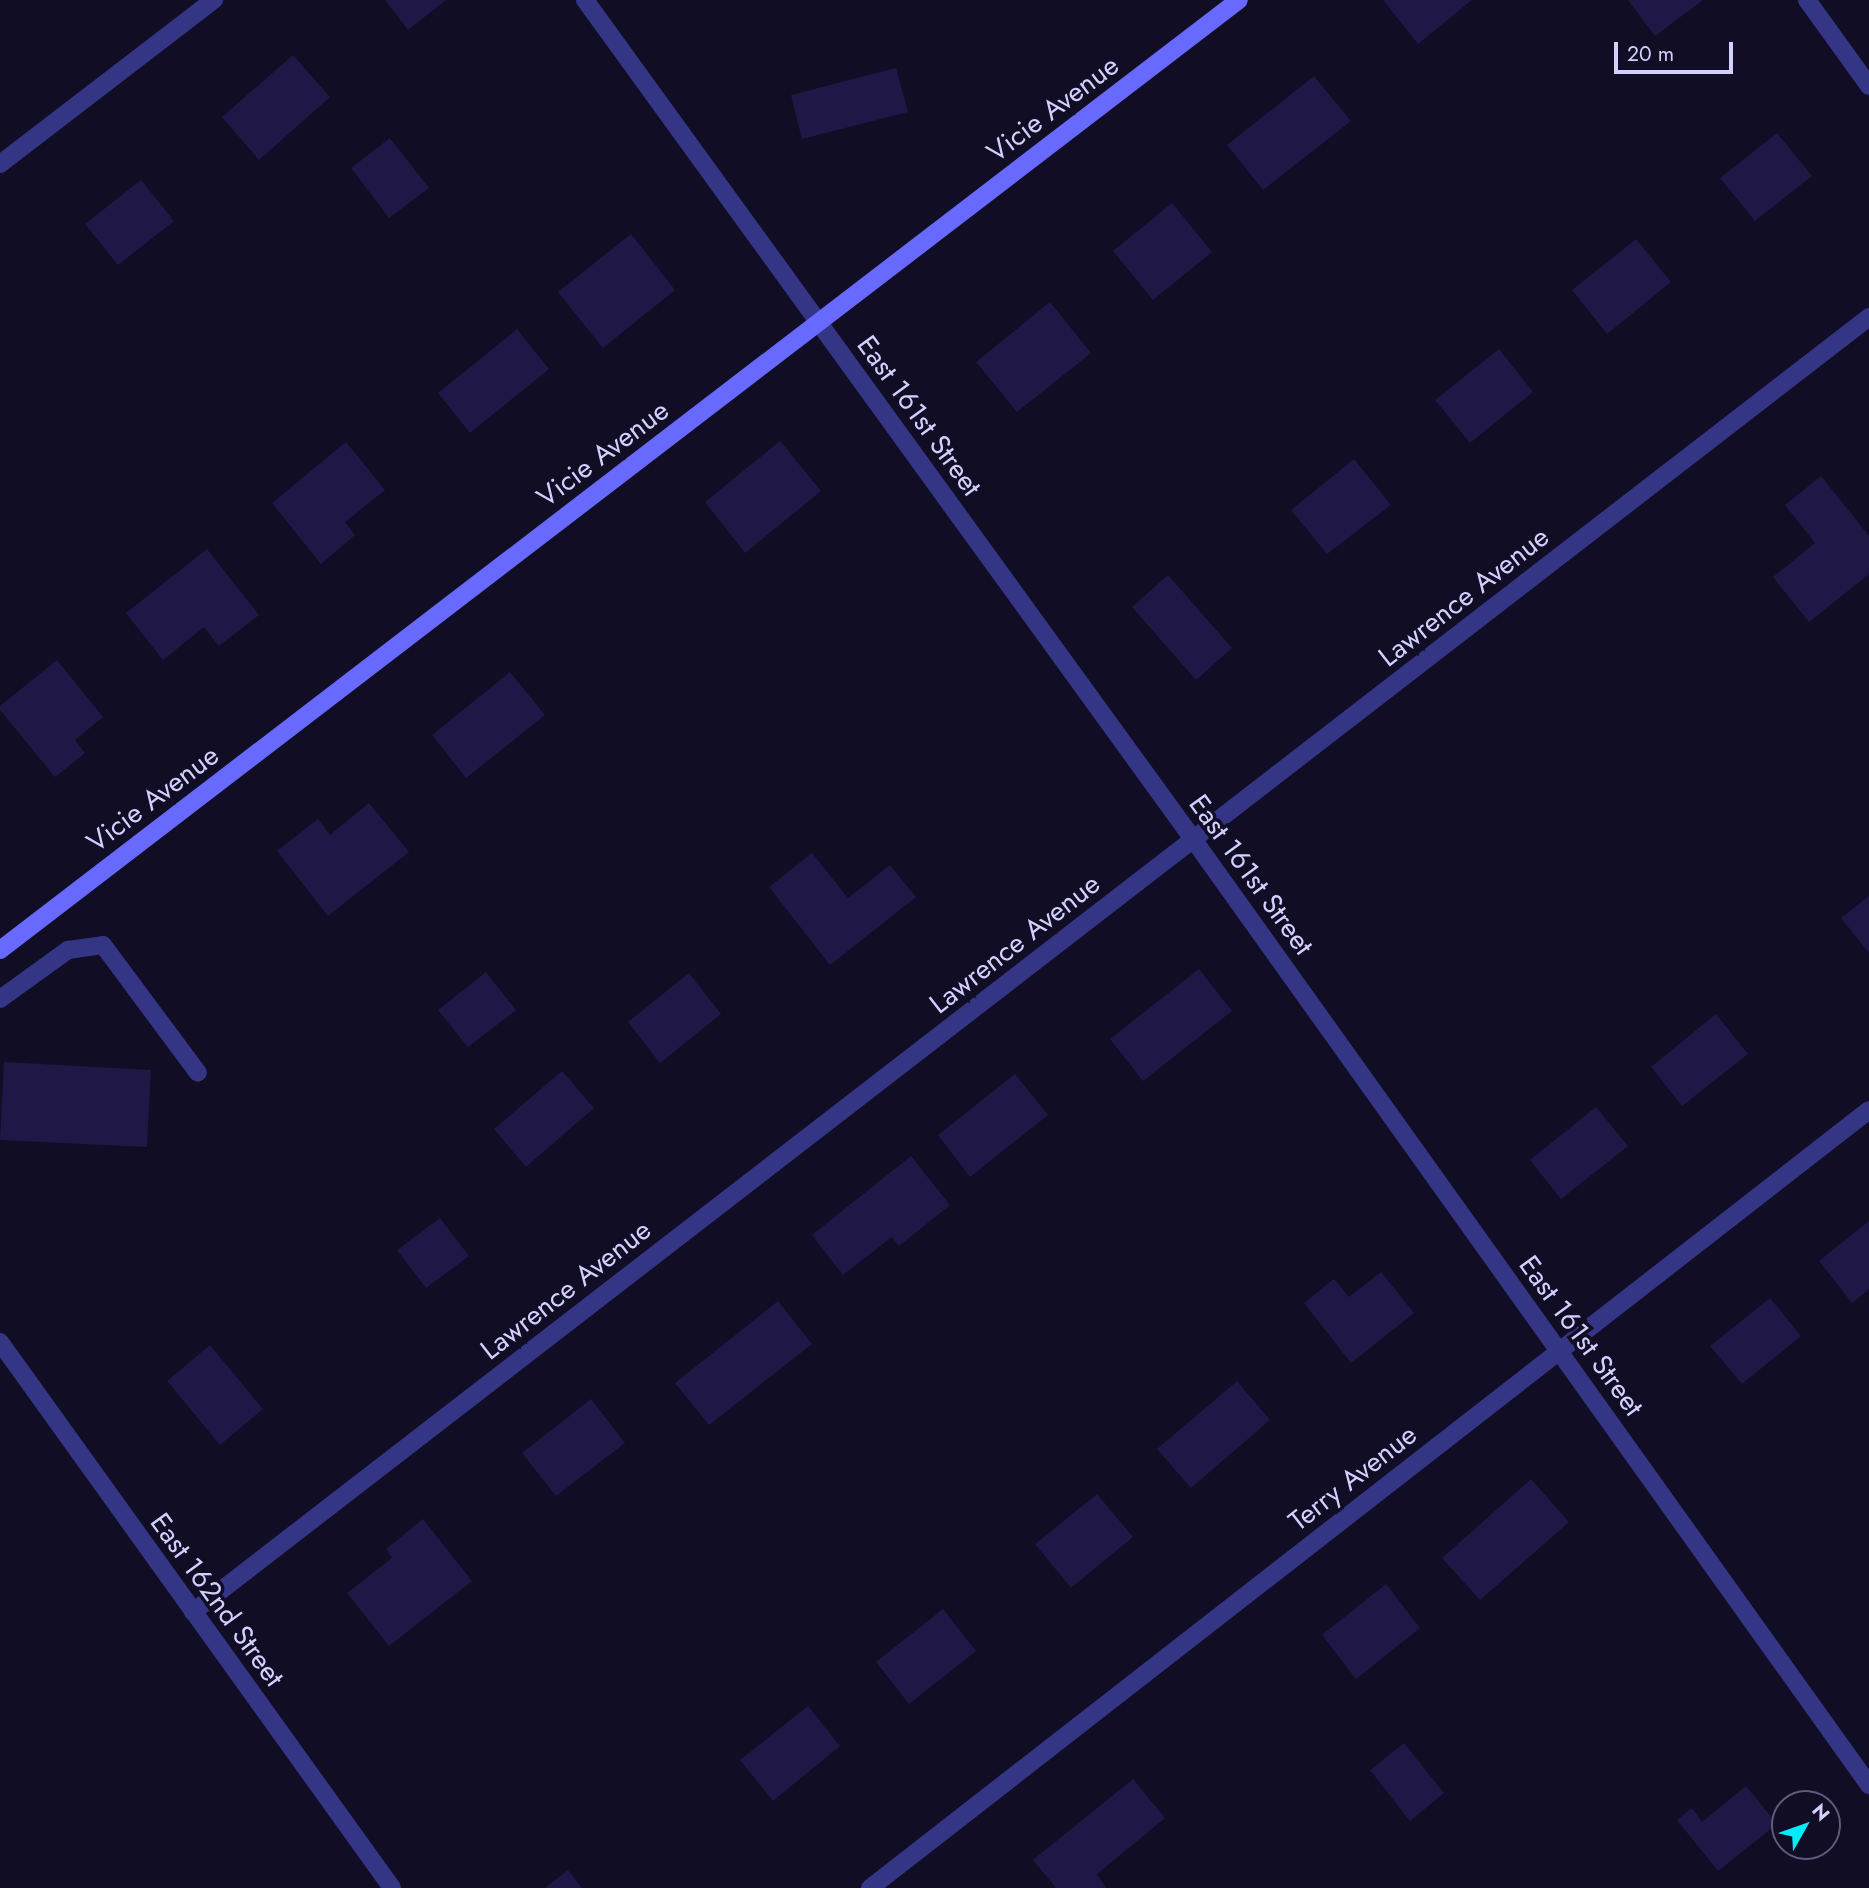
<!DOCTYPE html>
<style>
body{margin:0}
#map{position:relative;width:1869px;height:1888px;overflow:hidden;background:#100d24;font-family:Jost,sans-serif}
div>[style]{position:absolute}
.building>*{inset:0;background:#1f1846}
.lane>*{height:18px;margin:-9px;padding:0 9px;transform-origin:9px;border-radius:9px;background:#353586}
.street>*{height:18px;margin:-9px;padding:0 9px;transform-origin:9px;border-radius:9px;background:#353586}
.secondary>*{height:18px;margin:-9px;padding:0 9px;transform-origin:9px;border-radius:9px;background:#6769ff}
span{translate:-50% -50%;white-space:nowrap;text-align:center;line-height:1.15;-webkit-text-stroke:7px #100d24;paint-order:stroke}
.street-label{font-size:28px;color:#d3d0ff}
.north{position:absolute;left:1771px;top:1790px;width:70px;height:70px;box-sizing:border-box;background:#100d24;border:2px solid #5e5b7c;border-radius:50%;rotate:50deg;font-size:19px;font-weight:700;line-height:28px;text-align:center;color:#d3d0ff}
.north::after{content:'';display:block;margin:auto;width:24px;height:32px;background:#00ecfb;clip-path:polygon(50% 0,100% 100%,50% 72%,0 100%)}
.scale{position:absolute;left:1614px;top:42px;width:119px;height:32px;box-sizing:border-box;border:4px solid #d3d0ff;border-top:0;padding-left:9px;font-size:21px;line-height:24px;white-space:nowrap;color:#d3d0ff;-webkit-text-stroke:5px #100d24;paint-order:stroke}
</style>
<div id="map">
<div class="building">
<i style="clip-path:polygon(385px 0,446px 0,408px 30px)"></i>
<i style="clip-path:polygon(1383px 0,1472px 0,1418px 44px)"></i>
<i style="clip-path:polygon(1628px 0,1703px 0,1655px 36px)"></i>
<i style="clip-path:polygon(293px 55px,330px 97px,259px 160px,222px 117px)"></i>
<i style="clip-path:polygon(896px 68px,908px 112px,802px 139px,791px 95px)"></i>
<i style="clip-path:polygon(1314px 76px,1351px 121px,1263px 190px,1227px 145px)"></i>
<i style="clip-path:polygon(1777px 133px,1812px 176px,1755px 221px,1720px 178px)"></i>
<i style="clip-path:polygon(390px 138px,429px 188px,389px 218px,351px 168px)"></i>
<i style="clip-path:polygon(141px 180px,174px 221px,118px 265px,85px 224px)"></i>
<i style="clip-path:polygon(1172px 203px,1212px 252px,1153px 300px,1113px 251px)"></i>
<i style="clip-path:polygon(631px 234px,675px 290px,603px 348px,558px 292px)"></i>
<i style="clip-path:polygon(1636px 239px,1671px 282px,1607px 334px,1572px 290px)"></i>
<i style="clip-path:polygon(1050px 302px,1091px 353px,1017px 412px,976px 362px)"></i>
<i style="clip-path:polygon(517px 329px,549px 369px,470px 433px,438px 393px)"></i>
<i style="clip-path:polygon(1499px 349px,1533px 392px,1470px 443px,1435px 400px)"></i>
<i style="clip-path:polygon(780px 441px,821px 491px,745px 553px,705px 502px)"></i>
<i style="clip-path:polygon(346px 442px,385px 490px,345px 522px,355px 535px,321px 564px,272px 503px)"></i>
<i style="clip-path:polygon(1354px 459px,1391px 505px,1327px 554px,1291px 510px)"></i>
<i style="clip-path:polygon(1821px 476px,1869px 536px,1869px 574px,1809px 622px,1773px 577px,1815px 543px,1785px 505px)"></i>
<i style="clip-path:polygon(207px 549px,259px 615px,219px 646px,204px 627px,163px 660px,126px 613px)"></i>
<i style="clip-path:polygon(1168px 575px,1232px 648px,1196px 680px,1132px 607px)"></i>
<i style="clip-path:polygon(57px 660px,103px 717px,75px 740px,85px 753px,55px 777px,0 710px,0 706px)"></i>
<i style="clip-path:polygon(510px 672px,545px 715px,466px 778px,432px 735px)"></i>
<i style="clip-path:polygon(369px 803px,409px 852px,328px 916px,277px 851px,318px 819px,330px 835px)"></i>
<i style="clip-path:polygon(812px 853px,848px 898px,890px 865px,916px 897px,830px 965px,769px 887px)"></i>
<i style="clip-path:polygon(1869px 896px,1869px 953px,1841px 918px)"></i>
<i style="clip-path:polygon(1199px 969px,1232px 1011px,1143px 1081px,1110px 1039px)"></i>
<i style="clip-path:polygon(486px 972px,516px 1010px,468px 1047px,438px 1010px)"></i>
<i style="clip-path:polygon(689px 973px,721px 1014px,660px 1063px,628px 1022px)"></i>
<i style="clip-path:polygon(1716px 1014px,1748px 1054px,1682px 1106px,1651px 1067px)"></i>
<i style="clip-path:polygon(4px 1062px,151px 1070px,147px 1147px,0 1140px)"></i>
<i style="clip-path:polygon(562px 1071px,594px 1108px,526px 1167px,494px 1129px)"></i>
<i style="clip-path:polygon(1015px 1074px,1048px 1115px,970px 1177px,938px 1135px)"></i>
<i style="clip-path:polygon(1596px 1107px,1628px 1146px,1561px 1199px,1530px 1160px)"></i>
<i style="clip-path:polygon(911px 1156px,950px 1205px,899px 1246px,892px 1237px,843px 1275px,812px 1235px)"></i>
<i style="clip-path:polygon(440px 1218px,469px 1256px,426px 1288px,397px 1250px)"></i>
<i style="clip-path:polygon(1869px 1221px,1869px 1289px,1852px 1303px,1819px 1261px)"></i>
<i style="clip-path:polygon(1381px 1272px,1414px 1313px,1351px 1363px,1304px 1303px,1334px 1279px,1349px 1297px)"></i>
<i style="clip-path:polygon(1770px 1298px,1801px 1336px,1742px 1384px,1710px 1346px)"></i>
<i style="clip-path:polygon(778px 1301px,812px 1344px,709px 1425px,675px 1383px)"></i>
<i style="clip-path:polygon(210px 1345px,263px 1409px,220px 1445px,167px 1381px)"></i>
<i style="clip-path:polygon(1237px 1381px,1270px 1420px,1191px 1488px,1157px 1449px)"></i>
<i style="clip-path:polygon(591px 1399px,625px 1443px,556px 1496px,522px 1453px)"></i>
<i style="clip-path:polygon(1531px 1479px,1569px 1522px,1480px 1600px,1442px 1558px)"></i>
<i style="clip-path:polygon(1097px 1494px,1133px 1537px,1071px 1588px,1035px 1544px)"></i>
<i style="clip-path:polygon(423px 1519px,472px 1581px,389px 1646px,347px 1593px,392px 1558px,386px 1549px)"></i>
<i style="clip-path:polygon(1386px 1584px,1420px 1628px,1356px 1679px,1322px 1635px)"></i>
<i style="clip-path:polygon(943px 1609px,976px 1651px,909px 1704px,876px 1662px)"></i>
<i style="clip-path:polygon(808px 1706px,840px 1746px,773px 1801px,740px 1760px)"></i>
<i style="clip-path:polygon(1404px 1743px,1444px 1793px,1410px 1821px,1370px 1770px)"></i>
<i style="clip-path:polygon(1133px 1779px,1165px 1818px,1097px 1874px,1106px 1888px,1056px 1888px,1033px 1860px)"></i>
<i style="clip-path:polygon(1746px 1786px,1777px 1824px,1718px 1871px,1677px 1820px,1692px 1808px,1702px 1822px)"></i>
<i style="clip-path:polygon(568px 1870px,582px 1888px,545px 1888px)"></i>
</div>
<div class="lane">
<i style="left:0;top:999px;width:84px;rotate:-35.8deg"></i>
<i style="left:68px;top:950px;width:35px;rotate:-8deg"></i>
<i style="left:103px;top:945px;width:159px;rotate:53.4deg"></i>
</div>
<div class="street">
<i style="left:585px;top:0;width:1036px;rotate:54.07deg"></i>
<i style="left:1193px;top:839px;width:1163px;rotate:54.45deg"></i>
<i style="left:1807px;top:0;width:106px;rotate:54.2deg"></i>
<i style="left:0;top:164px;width:270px;rotate:-37.5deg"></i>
<i style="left:0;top:1342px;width:672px;rotate:54.32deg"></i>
<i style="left:193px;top:1612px;width:2118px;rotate:-37.69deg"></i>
<i style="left:870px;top:1888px;width:1266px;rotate:-37.91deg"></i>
</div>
<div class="secondary">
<i style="left:0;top:950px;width:1561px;rotate:-37.48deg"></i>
</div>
<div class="street-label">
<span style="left:1053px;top:109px;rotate:-37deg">Vicie Avenue</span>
<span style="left:919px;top:416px;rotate:54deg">East 161st Street</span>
<span style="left:603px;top:454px;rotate:-37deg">Vicie Avenue</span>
<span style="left:1464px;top:597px;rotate:-38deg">Lawrence Avenue</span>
<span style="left:153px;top:799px;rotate:-37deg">Vicie Avenue</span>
<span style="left:1251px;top:875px;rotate:54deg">East 161st Street</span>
<span style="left:1015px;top:944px;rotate:-38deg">Lawrence Avenue</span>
<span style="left:566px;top:1290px;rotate:-38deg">Lawrence Avenue</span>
<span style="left:1581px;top:1336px;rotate:54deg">East 161st Street</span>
<span style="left:1353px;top:1478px;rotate:-38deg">Terry Avenue</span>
<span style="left:217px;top:1600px;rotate:54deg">East 162nd Street</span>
</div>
<div class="north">N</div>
<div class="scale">20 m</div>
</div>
